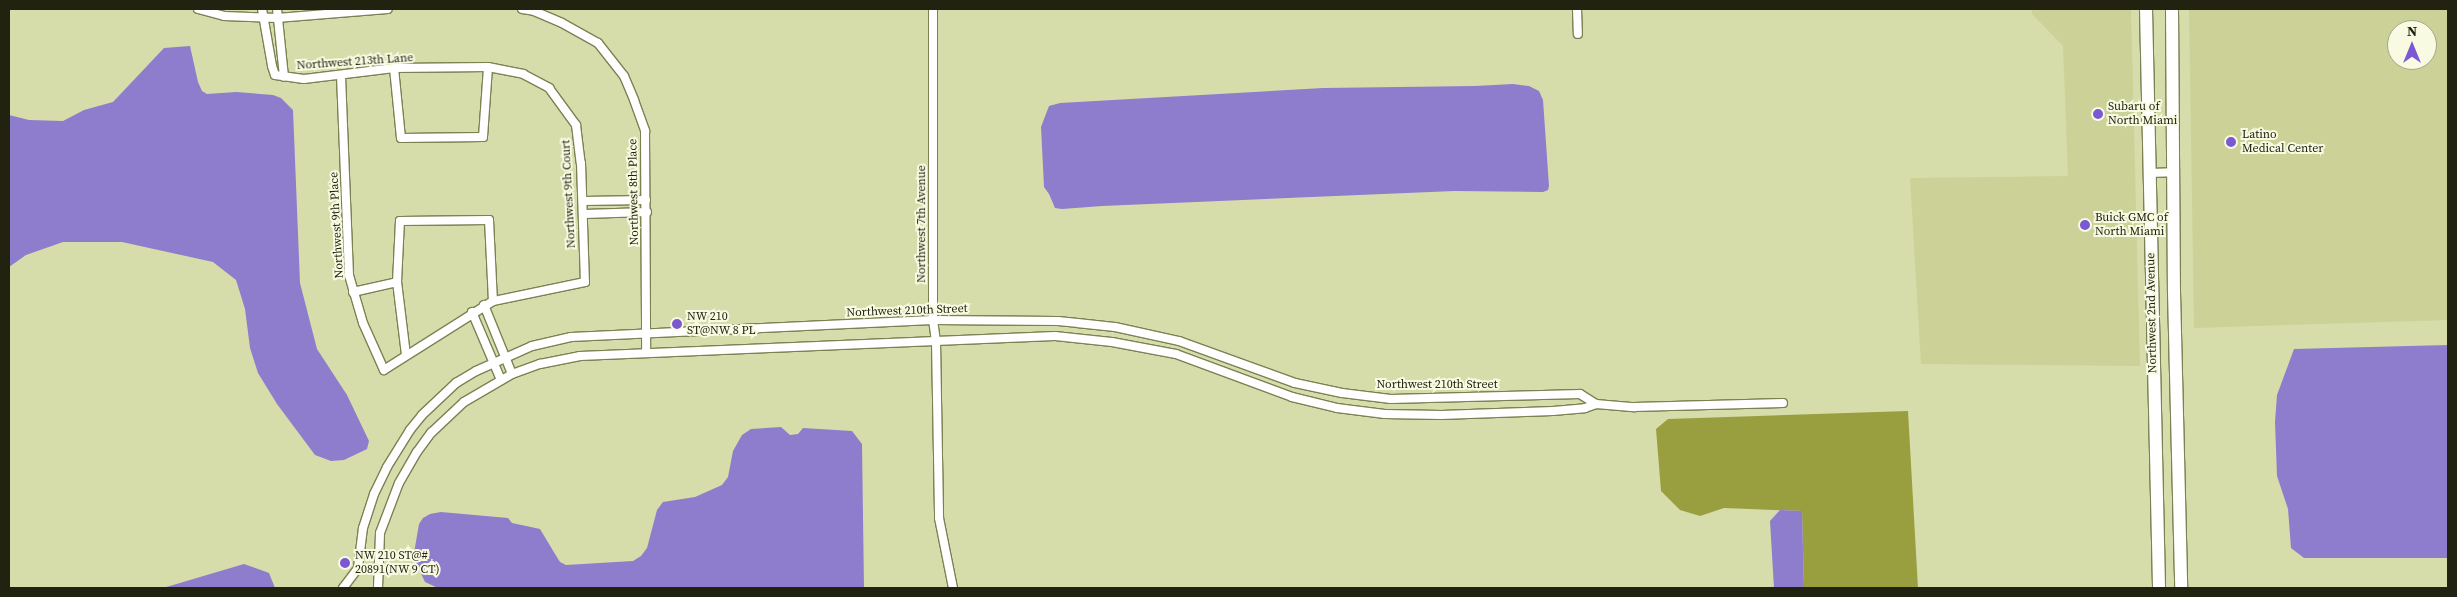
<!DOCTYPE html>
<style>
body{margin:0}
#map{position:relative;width:2457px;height:597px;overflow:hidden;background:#d7dcab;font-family:"Source Serif 4",serif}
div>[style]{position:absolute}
.built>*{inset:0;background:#ccd198}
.forest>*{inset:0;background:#999f3f}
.water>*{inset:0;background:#8e7ccd}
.roads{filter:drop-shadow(1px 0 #7c8153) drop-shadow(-1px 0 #7c8153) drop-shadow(0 1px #7c8153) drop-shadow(0 -1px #7c8153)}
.street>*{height:8px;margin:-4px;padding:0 4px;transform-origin:4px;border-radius:4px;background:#fff}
.primary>*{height:12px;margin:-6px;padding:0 6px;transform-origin:6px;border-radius:6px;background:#fff}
.dots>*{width:14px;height:14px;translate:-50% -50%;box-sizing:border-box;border:2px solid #f8fbe2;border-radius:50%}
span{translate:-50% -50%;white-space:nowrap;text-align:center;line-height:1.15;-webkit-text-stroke:4px #f8fbe2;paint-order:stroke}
.street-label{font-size:12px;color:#212310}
.poi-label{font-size:12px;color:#212310}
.left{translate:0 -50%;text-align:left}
.frame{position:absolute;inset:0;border:10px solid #212310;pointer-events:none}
.north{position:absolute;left:2387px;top:20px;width:50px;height:50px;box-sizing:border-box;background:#f8fbe2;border:1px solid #a2a58e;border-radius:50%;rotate:0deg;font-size:14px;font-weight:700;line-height:20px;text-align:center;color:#212310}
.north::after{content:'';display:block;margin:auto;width:18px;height:22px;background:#7b59d3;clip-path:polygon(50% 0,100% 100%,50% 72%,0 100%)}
</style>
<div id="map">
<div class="built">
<i style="clip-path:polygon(2032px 9px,2131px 9px,2140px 366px,1921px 364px,1910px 178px,2068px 176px,2063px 46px,2032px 14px)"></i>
<i style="clip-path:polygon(evenodd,2189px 9px,2448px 9px,2448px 320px,2194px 328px,2189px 9px,2397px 30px,2427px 30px,2427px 60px,2397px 60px,2397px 30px)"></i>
</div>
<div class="forest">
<i style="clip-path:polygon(1908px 411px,1918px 588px,1804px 588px,1802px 511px,1724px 508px,1700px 516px,1680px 510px,1661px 491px,1656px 429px,1668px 419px)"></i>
</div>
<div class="water">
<i style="clip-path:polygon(190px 46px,198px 82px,202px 91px,207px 94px,236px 92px,273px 95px,281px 98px,293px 110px,300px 283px,317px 349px,347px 395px,369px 441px,367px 449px,344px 460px,331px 461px,315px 455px,277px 404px,258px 373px,250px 348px,245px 309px,236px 280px,213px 262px,122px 242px,63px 242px,26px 255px,9px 267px,9px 115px,29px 120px,63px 121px,84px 110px,113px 102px,164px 48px)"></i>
<i style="clip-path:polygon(1513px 84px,1529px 86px,1539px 91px,1543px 100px,1549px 186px,1548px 190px,1543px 192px,1454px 191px,1102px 206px,1062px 209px,1055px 208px,1049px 194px,1044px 187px,1041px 127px,1049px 106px,1060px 103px,1323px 88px,1475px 86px)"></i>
<i style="clip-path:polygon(2448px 345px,2448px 558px,2304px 558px,2291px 548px,2288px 509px,2277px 476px,2275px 422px,2277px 395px,2294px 349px)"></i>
<i style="clip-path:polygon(781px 427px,790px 435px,798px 434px,803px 428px,852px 431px,862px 444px,864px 588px,438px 588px,425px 582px,416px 563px,414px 553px,419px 524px,423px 518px,430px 514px,441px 512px,508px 518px,512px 523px,540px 529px,555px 554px,560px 562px,566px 565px,633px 561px,641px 556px,647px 548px,657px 510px,663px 502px,695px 497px,722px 485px,728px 477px,733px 451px,742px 435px,751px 429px)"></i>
<i style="clip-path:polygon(1780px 510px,1802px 511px,1804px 588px,1774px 588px,1770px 521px)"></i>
<i style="clip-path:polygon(244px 564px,269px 573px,275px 588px,163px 588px)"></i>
</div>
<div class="roads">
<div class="street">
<i style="left:198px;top:9px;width:27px;rotate:15deg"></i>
<i style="left:224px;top:16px;width:53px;rotate:2.2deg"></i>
<i style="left:277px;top:18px;width:111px;rotate:-4.6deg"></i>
<i style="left:262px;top:9px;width:58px;rotate:80deg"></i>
<i style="left:272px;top:66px;width:9px;rotate:72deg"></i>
<i style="left:275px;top:75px;width:29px;rotate:8deg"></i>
<i style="left:304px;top:79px;width:91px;rotate:-7deg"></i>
<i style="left:394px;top:68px;width:94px;rotate:-0.6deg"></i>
<i style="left:488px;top:67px;width:36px;rotate:11deg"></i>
<i style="left:523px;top:74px;width:30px;rotate:28deg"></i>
<i style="left:549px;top:88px;width:46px;rotate:53.9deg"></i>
<i style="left:576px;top:125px;width:38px;rotate:83deg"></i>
<i style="left:581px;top:163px;width:119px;rotate:88.1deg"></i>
<i style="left:585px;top:282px;width:94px;rotate:168.3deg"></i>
<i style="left:493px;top:301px;width:129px;rotate:147.7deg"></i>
<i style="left:384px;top:370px;width:51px;rotate:-114.1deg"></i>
<i style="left:363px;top:323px;width:50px;rotate:-106.3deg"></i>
<i style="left:349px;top:275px;width:199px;rotate:-92.3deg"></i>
<i style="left:277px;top:9px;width:68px;rotate:84.1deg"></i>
<i style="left:522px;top:9px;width:12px;rotate:9deg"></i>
<i style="left:534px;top:11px;width:30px;rotate:23deg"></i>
<i style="left:562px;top:23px;width:41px;rotate:29.1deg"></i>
<i style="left:598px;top:43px;width:42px;rotate:51.8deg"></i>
<i style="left:624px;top:76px;width:26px;rotate:67deg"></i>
<i style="left:634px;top:100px;width:33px;rotate:70deg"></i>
<i style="left:645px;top:131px;width:222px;rotate:89.7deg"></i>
<i style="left:933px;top:9px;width:311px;rotate:90deg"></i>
<i style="left:933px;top:320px;width:21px;rotate:82deg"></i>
<i style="left:936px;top:341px;width:177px;rotate:89deg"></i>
<i style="left:939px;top:518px;width:71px;rotate:78.7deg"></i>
<i style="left:1577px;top:9px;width:25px;rotate:88deg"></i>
<i style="left:394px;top:68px;width:70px;rotate:84.3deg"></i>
<i style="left:401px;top:138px;width:82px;rotate:-0.7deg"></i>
<i style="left:483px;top:137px;width:70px;rotate:-85.9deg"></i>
<i style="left:2149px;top:173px;width:24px;rotate:-2deg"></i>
<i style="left:583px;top:201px;width:63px;rotate:-0.9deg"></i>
<i style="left:584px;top:214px;width:63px;rotate:-1.8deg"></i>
<i style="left:353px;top:292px;width:45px;rotate:-12.8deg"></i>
<i style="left:484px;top:305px;width:74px;rotate:67.9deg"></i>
<i style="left:472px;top:312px;width:74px;rotate:66.9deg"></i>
<i style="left:406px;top:355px;width:74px;rotate:-97deg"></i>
<i style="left:397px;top:282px;width:61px;rotate:-87.2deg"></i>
<i style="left:400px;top:221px;width:89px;rotate:-0.6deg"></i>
<i style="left:489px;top:220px;width:81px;rotate:87.2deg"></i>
<i style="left:343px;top:588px;width:25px;rotate:-53deg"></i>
<i style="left:358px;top:568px;width:40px;rotate:-82.9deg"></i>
<i style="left:363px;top:528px;width:36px;rotate:-72deg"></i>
<i style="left:374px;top:494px;width:30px;rotate:-64deg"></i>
<i style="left:387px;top:467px;width:44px;rotate:-58.1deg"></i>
<i style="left:410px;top:430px;width:19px;rotate:-51deg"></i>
<i style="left:422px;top:415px;width:47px;rotate:-43.3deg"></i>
<i style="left:456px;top:383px;width:23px;rotate:-31deg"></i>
<i style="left:476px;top:371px;width:61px;rotate:-24.1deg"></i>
<i style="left:532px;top:346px;width:40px;rotate:-13deg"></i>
<i style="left:571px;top:337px;width:362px;rotate:-2.7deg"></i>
<i style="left:933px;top:320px;width:125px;rotate:0.5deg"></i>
<i style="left:1058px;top:321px;width:57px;rotate:6deg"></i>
<i style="left:1115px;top:327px;width:66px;rotate:12.3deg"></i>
<i style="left:1179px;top:341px;width:123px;rotate:19.9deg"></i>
<i style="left:1295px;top:383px;width:48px;rotate:12deg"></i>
<i style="left:1342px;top:393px;width:49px;rotate:7deg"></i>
<i style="left:1391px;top:399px;width:189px;rotate:-1.5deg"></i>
<i style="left:1580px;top:394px;width:19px;rotate:32deg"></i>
<i style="left:378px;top:588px;width:55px;rotate:-87.9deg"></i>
<i style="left:380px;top:533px;width:53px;rotate:-69.2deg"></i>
<i style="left:399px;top:483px;width:36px;rotate:-60deg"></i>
<i style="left:417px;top:452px;width:24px;rotate:-54deg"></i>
<i style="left:431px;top:433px;width:45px;rotate:-43.2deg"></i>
<i style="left:464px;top:402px;width:56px;rotate:-30.3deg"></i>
<i style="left:512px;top:374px;width:30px;rotate:-20deg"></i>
<i style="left:540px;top:364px;width:41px;rotate:-11.3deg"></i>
<i style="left:580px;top:356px;width:475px;rotate:-2.4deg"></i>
<i style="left:1055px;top:336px;width:57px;rotate:6deg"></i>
<i style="left:1112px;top:342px;width:65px;rotate:10.6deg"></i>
<i style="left:1176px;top:354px;width:124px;rotate:20.3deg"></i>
<i style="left:1292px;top:397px;width:46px;rotate:13.7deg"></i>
<i style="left:1337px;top:408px;width:48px;rotate:7.1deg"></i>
<i style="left:1385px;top:414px;width:56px;rotate:1deg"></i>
<i style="left:1441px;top:415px;width:112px;rotate:-2deg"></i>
<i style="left:1553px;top:411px;width:32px;rotate:-5deg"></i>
<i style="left:1585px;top:408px;width:12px;rotate:-20deg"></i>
<i style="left:1596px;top:404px;width:38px;rotate:5deg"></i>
<i style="left:1634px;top:407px;width:149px;rotate:-1.5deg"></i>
</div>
<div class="primary">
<i style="left:2146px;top:9px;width:579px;rotate:88.71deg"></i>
<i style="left:2172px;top:9px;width:283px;rotate:89.6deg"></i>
<i style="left:2174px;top:292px;width:296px;rotate:88.6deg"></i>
</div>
</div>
<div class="dots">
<i style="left:2098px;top:114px;background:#7b59d3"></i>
<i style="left:2231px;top:142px;background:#7b59d3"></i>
<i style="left:2085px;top:225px;background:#7b59d3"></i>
<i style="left:677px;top:324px;background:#7b59d3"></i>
<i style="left:345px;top:563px;background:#7b59d3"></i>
</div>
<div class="street-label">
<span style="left:355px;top:62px;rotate:-4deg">Northwest 213th Lane</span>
<span style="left:634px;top:192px;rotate:-91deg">Northwest 8th Place</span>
<span style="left:569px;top:194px;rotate:-93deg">Northwest 9th Court</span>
<span style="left:922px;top:224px;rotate:-90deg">Northwest 7th Avenue</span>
<span style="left:337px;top:225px;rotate:-93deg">Northwest 9th Place</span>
<span style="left:907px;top:311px;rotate:-2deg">Northwest 210th Street</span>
<span style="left:2152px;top:313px;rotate:-91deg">Northwest 2nd Avenue</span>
<span style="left:1437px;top:385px">Northwest 210th Street</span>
</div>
<div class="poi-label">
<span class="left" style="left:2108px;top:114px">Subaru of<br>North Miami</span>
<span class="left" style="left:2242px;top:142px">Latino<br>Medical Center</span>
<span class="left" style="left:2095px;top:225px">Buick GMC of<br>North Miami</span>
<span class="left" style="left:687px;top:324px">NW 210<br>ST@NW 8 PL</span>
<span class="left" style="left:355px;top:563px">NW 210 ST@#<br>20891(NW 9 CT)</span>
</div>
<div class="frame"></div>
<div class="north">N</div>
</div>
